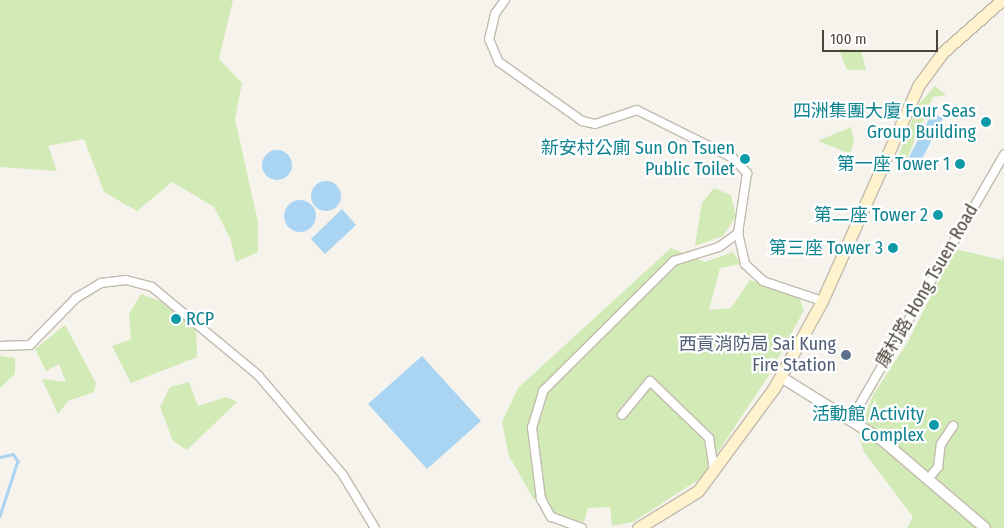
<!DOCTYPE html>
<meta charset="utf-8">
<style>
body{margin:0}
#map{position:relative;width:1004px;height:528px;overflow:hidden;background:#f6f3ec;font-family:"Fira Sans Condensed","Noto Sans TC",sans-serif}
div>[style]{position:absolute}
.green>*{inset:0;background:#d2eab5}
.water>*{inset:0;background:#a9d4f2}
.round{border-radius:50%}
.stream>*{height:2.5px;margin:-1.25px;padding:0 1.25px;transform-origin:1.25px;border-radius:1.25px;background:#a9d4f2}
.roads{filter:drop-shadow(1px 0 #c2bbae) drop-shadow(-1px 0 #c2bbae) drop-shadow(0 1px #c2bbae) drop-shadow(0 -1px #c2bbae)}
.minor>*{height:8px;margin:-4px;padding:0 4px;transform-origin:4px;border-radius:4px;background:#fff}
.tertiary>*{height:10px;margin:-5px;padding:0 5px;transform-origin:5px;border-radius:5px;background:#fff}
.secondary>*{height:11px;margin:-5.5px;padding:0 5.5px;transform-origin:5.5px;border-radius:5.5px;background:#fff3cd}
.dots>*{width:14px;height:14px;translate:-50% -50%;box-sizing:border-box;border:2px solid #fff;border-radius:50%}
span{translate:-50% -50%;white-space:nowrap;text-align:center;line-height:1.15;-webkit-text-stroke:4.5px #fff;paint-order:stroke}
.culture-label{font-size:18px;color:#0d838f}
.right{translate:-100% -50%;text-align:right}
.left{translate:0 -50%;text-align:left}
.street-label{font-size:18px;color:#4b4439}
.service-label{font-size:18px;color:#4e5e75}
.scale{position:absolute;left:822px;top:30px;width:116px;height:22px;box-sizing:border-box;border:2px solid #4b4439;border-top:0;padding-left:6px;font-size:15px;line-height:18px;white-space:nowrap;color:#4b4439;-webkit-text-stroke:4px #fff;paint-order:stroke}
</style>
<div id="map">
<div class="green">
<i style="clip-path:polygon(0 0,233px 0,219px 59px,242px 83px,235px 119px,258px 222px,258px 252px,236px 262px,230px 238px,214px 207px,172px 182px,137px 211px,104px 192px,84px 139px,48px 146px,57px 171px,0 167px)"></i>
<i style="clip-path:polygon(839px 49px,861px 50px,866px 70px,847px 70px)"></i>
<i style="clip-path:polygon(935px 86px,946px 95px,933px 97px,905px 163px,896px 162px,918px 105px)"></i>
<i style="clip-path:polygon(851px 127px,854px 142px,850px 154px,818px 141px)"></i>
<i style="clip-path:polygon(714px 188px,731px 195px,736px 216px,723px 236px,695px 246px,702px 203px)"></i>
<i style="clip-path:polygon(671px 248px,705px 262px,733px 252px,741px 264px,720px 268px,709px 310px,731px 308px,750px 280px,799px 297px,804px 310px,769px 375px,701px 478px,633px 522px,612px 526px,610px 507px,588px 508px,584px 522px,561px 519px,533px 498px,509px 456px,502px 422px,518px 388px)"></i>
<i style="clip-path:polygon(955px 249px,1002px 260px,1004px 256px,1004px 528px,907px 528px,913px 517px,864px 452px,858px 433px,873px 395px,907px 343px)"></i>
<i style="clip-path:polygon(141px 294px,165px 303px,196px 331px,197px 357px,131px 383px,112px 346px,131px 339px,129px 314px)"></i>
<i style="clip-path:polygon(65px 325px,96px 383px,94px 392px,68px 401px,58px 414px,42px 379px,66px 382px,59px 364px,46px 371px,35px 349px)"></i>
<i style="clip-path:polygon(0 356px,15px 358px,15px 374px,0 388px)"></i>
<i style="clip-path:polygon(189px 382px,198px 406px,226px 397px,237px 402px,187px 450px,173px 441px,160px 407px,170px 387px)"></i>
</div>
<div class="water">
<i style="clip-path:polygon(932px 113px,943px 118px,920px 163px,909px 157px)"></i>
<i class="round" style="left:262px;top:150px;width:30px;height:30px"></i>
<i class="round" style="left:311px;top:181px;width:30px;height:30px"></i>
<i class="round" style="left:284px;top:200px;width:32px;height:32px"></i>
<i style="clip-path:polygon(342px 209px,356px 225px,325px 254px,311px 239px)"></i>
<i style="clip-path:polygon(422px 356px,481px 421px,427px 469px,368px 404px)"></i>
</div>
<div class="stream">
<i style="left:0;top:457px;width:13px;rotate:-13deg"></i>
<i style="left:13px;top:454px;width:9px;rotate:54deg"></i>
<i style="left:18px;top:461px;width:58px;rotate:108.1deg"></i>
</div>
<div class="roads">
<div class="minor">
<i style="left:505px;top:0;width:17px;rotate:126deg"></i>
<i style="left:495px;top:14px;width:26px;rotate:103deg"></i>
<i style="left:489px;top:39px;width:25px;rotate:67deg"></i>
<i style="left:499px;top:62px;width:102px;rotate:35.4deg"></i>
<i style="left:582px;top:121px;width:13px;rotate:13deg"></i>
<i style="left:595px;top:124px;width:44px;rotate:-18.4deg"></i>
<i style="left:637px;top:110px;width:107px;rotate:26.6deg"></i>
<i style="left:733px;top:158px;width:21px;rotate:47deg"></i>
<i style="left:747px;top:173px;width:61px;rotate:98.5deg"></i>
<i style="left:738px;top:233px;width:32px;rotate:77deg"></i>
<i style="left:745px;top:264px;width:25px;rotate:43deg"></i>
<i style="left:763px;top:281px;width:62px;rotate:18.7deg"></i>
<i style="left:0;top:346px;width:30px;rotate:-2deg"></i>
<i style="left:30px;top:345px;width:66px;rotate:-45.6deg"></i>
<i style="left:76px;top:298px;width:29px;rotate:-31deg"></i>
<i style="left:101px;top:283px;width:25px;rotate:-7deg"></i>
<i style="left:126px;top:280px;width:27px;rotate:15deg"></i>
<i style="left:152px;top:287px;width:138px;rotate:39.7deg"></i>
<i style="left:258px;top:375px;width:131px;rotate:49.6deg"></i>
<i style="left:343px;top:475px;width:62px;rotate:58.9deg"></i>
<i style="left:622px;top:415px;width:44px;rotate:-50.5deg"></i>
<i style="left:650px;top:381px;width:82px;rotate:44deg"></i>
<i style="left:709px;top:438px;width:32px;rotate:81deg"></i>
<i style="left:852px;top:418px;width:304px;rotate:-60deg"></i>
<i style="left:928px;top:479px;width:16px;rotate:-50deg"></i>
<i style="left:938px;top:467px;width:23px;rotate:-83deg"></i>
<i style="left:941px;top:444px;width:22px;rotate:-56deg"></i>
<i style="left:582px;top:528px;width:33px;rotate:-160deg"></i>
<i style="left:551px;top:517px;width:21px;rotate:-119deg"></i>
<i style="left:541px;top:499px;width:72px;rotate:-97.2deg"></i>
<i style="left:532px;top:428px;width:39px;rotate:-73deg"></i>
<i style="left:543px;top:391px;width:185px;rotate:-44.8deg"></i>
<i style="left:674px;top:261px;width:47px;rotate:-17.3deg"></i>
<i style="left:719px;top:247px;width:24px;rotate:-36deg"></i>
</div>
<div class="tertiary">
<i style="left:781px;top:377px;width:119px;rotate:32deg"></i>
<i style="left:882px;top:440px;width:135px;rotate:40.5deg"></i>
</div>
<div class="secondary">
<i style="left:638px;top:528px;width:70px;rotate:-31.7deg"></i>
<i style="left:698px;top:491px;width:128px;rotate:-53.6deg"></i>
<i style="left:774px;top:388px;width:99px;rotate:-61.1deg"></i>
<i style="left:822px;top:301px;width:235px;rotate:-65.9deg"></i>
<i style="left:918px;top:86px;width:42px;rotate:-53.7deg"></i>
<i style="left:943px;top:52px;width:79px;rotate:-41.4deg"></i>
</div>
</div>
<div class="dots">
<i style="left:986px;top:122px;background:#0f9aa8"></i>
<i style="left:745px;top:159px;background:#0f9aa8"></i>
<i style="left:960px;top:164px;background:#0f9aa8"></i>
<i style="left:938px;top:215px;background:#0f9aa8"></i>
<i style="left:893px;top:248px;background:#0f9aa8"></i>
<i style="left:176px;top:319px;background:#0f9aa8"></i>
<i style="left:846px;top:355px;background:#5c6f8a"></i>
<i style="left:934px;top:425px;background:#0f9aa8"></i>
</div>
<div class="culture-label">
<span class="right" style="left:976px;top:122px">四洲集團大廈 Four Seas<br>Group Building</span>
<span class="right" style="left:735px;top:159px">新安村公廁 Sun On Tsuen<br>Public Toilet</span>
<span class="right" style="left:950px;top:164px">第一座 Tower 1</span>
<span class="right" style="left:928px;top:215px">第二座 Tower 2</span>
<span class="right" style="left:883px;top:248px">第三座 Tower 3</span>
<span class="left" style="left:186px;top:319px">RCP</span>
<span class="right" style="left:924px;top:425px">活動館 Activity<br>Complex</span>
</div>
<div class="street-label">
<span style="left:927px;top:286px;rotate:-60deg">康村路 Hong Tsuen Road</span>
</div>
<div class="service-label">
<span class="right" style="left:836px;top:355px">西貢消防局 Sai Kung<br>Fire Station</span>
</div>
<div class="scale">100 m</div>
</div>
